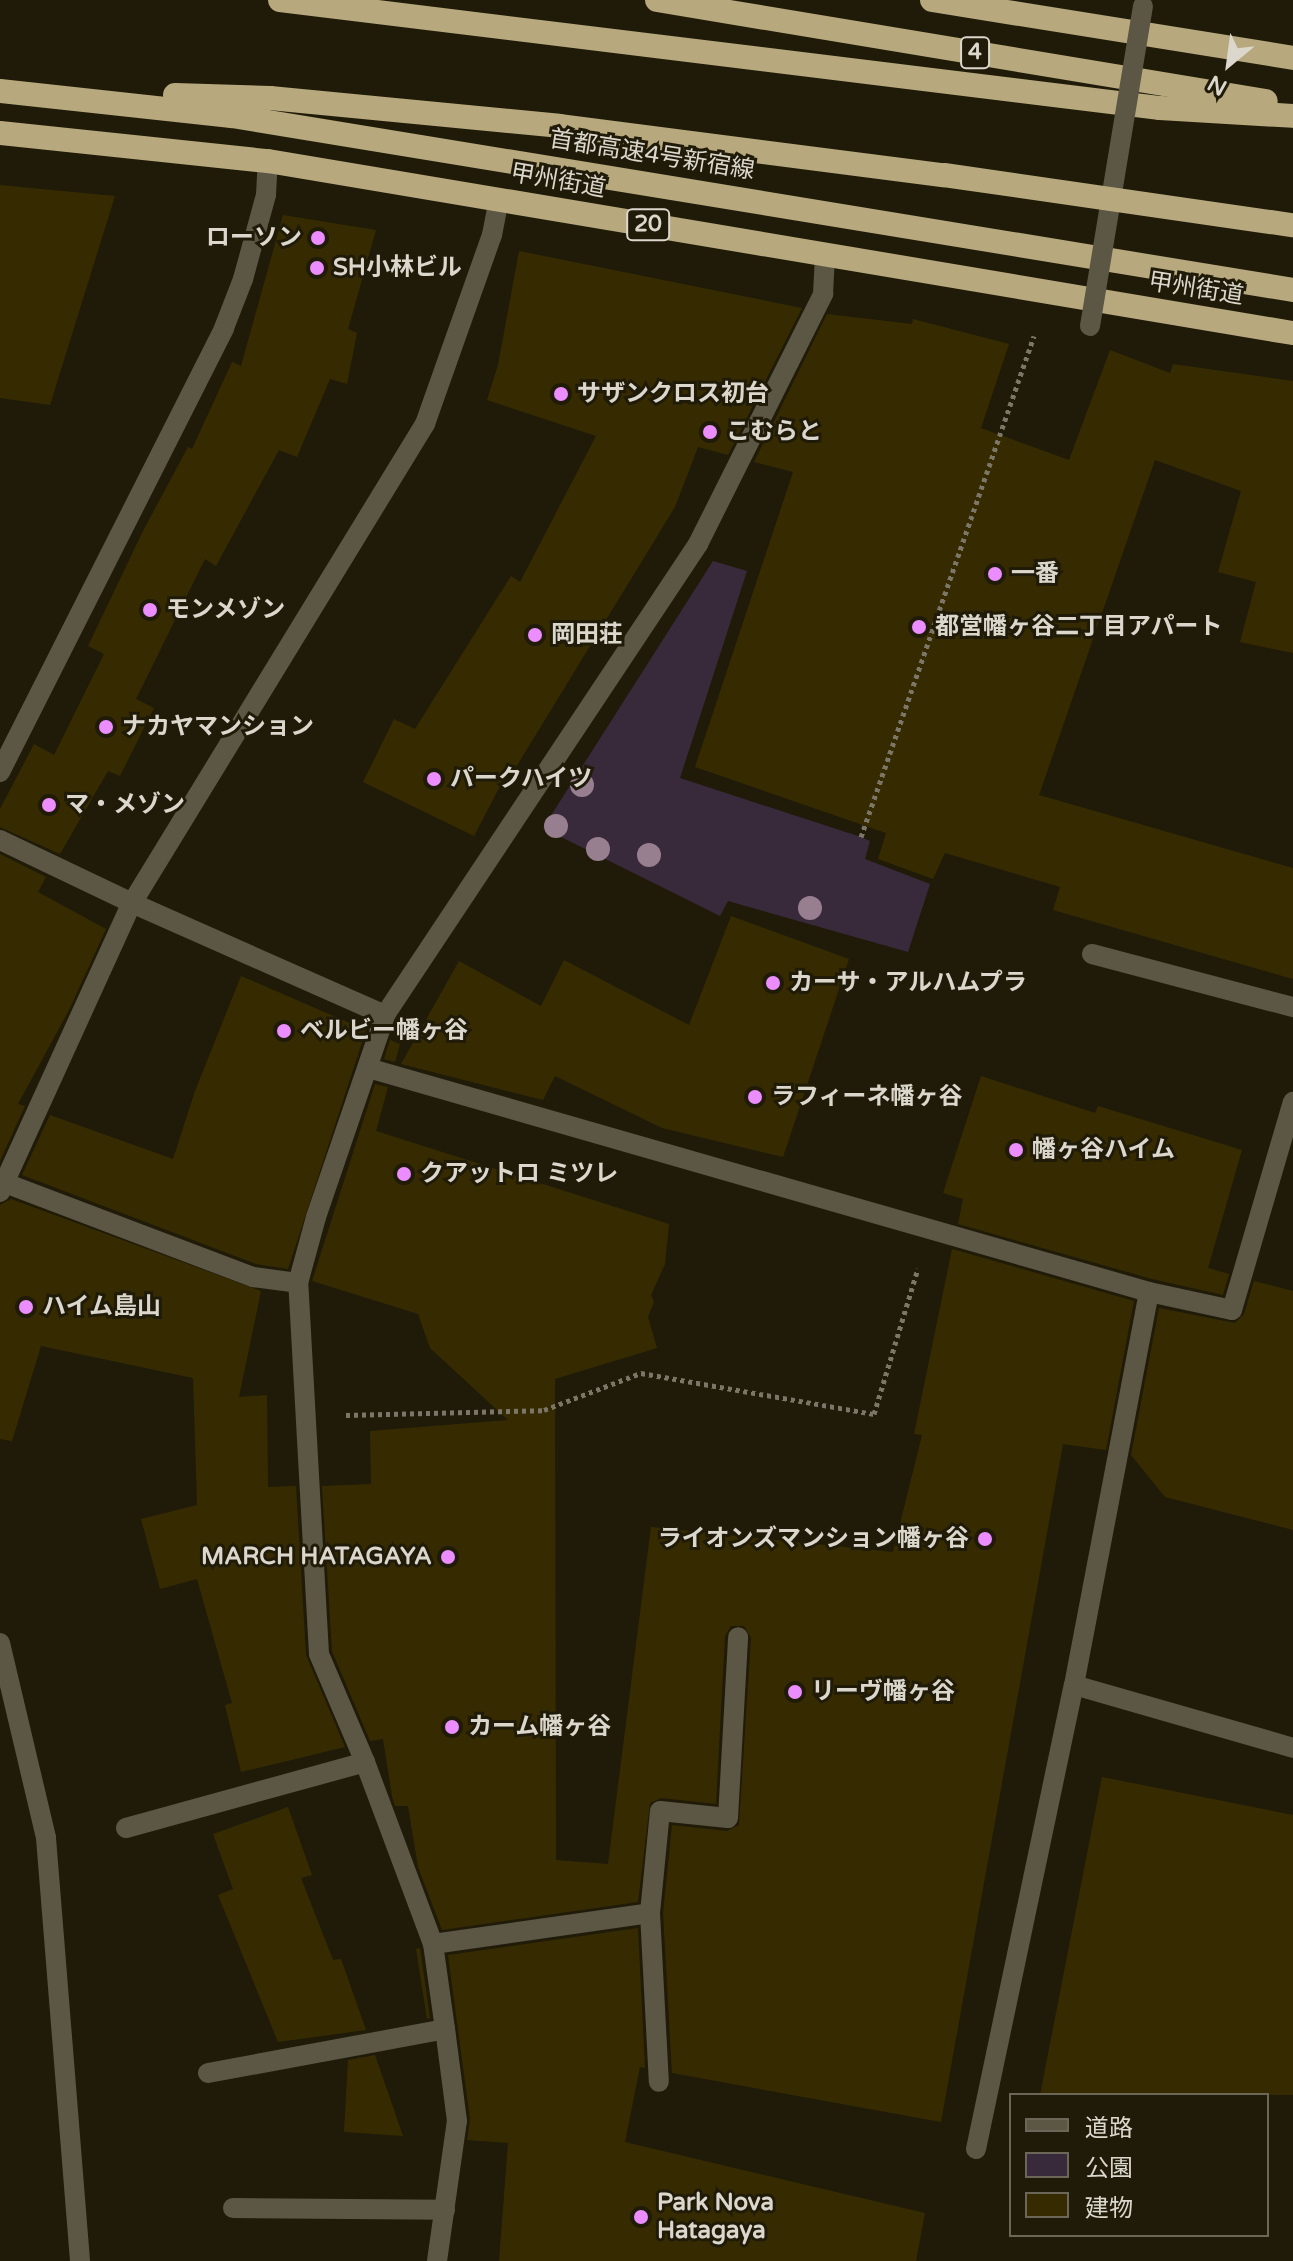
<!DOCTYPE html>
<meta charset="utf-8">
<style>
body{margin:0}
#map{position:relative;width:1293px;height:2261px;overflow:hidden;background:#201b09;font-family:"Varela Round","Noto Sans JP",sans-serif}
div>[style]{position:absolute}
.green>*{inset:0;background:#38293b}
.building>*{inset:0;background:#362b00}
.path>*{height:5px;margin-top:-2.5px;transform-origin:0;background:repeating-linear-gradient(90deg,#7b7667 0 4px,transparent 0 8px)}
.lane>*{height:20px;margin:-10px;padding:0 10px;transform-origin:10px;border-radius:10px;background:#5c5645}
.street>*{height:20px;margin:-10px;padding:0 10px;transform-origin:10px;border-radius:10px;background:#5c5645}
.highway>*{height:24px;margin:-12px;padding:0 12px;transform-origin:12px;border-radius:12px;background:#b7a97d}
.street-bridge>*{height:20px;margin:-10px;padding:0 10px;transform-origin:10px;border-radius:10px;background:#5c5645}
.highway-bridge>*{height:24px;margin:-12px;padding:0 12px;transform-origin:12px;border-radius:12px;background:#b7a97d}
.trees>*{width:24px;height:24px;margin:-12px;border-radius:50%;background:#977f90}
.dots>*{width:22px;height:22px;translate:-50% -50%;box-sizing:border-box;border:4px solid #201b09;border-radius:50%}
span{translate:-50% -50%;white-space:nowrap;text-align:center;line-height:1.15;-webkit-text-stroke:6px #201b09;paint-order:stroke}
.shield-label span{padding:2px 6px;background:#201b09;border:2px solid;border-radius:6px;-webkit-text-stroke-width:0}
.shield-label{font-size:22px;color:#dbd7cc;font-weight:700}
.street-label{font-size:24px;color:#dbd7cc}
.poi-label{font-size:24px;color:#dbd7cc;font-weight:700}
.right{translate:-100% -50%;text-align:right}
.left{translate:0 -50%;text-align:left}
.legend{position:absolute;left:1009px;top:2093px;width:260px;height:144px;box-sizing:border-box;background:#201b09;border:2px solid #6b6657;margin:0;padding:10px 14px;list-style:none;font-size:24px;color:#dbd7cc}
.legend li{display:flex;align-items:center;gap:16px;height:40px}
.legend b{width:40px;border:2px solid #6b6657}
.north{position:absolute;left:1189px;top:24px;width:80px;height:80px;-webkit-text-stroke:6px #201b09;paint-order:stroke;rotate:209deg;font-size:22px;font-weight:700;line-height:32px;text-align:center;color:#dbd7cc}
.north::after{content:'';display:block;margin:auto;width:28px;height:36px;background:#dbd7cc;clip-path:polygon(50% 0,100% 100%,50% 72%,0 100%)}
</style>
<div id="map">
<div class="green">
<i style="clip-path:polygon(713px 561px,747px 571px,680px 778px,861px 837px,870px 841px,865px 859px,930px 884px,908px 952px,728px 901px,720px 916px,543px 828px)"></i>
</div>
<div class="building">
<i style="clip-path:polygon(0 185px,115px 196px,50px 405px,0 398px)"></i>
<i style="clip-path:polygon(283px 215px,376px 230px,348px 329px,357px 333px,347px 384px,330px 379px,297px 457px,279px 450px,216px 566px,205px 559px,136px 699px,154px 708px,120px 776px,108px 771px,60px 854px,0 827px,0 809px,34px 744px,54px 755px,104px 654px,88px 646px,143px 531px,188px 447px,192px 449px,232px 362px,241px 366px)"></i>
<i style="clip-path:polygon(519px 251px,802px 308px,728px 455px,698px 447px,675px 507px,513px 772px,509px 769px,474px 836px,363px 782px,394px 719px,415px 729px,511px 576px,520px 582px,596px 436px,487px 400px,498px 365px)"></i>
<i style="clip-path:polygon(827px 314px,912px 324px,913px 319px,1009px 344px,981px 428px,1069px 460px,1110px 350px,1170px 373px,1173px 364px,1293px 381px,1293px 653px,1240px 642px,1256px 582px,1218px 572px,1241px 491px,1155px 460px,1039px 795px,1293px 868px,1293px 979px,1053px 910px,1060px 887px,945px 853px,933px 879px,878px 859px,886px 833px,695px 767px,793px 472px,754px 462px)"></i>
<i style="clip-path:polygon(0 854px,46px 877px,38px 892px,106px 929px,69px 1010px,18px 1104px,25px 1106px,0 1161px)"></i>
<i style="clip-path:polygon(731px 916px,849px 959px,783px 1157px,662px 1128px,555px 1076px,543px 1100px,401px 1064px,459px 961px,541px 1006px,564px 960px,689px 1025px)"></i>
<i style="clip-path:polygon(241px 976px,366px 1030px,288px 1269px,256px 1264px,22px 1175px,50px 1115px,173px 1159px,195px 1091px)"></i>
<i style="clip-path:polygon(390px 1040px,400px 1044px,395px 1062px,384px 1059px)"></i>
<i style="clip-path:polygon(981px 1076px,1095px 1113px,1098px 1106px,1242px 1150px,1208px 1268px,1229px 1274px,1223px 1295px,1152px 1279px,958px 1224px,963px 1199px,943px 1193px)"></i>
<i style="clip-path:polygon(375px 1084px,388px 1087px,376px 1131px,669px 1224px,665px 1264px,651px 1295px,654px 1302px,648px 1317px,657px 1348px,555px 1379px,556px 1860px,608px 1864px,651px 1527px,893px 1552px,922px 1435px,914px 1434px,952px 1249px,1134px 1301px,1106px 1450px,1063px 1444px,941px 2122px,672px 2073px,663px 1913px,672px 1825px,727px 1831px,739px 1825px,751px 1638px,744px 1626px,731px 1626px,725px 1636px,716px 1804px,661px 1798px,650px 1803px,638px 1902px,442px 1930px,418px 1867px,408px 1806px,395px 1806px,392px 1796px,383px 1739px,370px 1741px,332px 1651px,322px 1486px,371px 1484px,370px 1431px,508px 1420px,430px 1348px,418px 1314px,312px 1281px)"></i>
<i style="clip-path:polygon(11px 1199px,261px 1291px,239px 1397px,267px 1395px,268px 1487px,296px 1486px,306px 1655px,345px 1747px,241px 1772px,225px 1705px,232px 1703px,197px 1579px,160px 1589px,141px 1519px,197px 1505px,193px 1378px,41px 1346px,12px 1441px,0 1439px,0 1205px)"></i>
<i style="clip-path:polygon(1254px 1281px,1293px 1291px,1293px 1530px,1165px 1497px,1131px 1455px,1159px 1308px,1235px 1323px,1244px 1314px)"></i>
<i style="clip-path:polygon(1102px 1777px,1293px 1815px,1293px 2095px,1040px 2095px)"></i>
<i style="clip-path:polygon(288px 1807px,312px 1875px,301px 1878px,333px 1960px,341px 1959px,366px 2030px,278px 2042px,218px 1895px,233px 1889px,213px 1834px)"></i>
<i style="clip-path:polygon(638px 1928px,645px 2068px,640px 2067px,625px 2142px,925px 2213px,916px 2261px,499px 2261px,508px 2143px,467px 2140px,470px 2119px,448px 1955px)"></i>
<i style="clip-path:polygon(420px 1948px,430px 2018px,427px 2019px,416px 1949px)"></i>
<i style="clip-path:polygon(375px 2055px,403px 2136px,344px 2132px,348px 2060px)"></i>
</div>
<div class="path">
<i style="left:861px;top:837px;width:530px;rotate:-70.95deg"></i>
<i style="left:346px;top:1415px;width:198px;rotate:-1.4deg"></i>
<i style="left:544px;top:1410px;width:104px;rotate:-20.9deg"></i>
<i style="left:641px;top:1373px;width:237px;rotate:10deg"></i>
<i style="left:874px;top:1414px;width:152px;rotate:-73.2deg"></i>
</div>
<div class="lane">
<i style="left:0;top:772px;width:497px;rotate:-63.2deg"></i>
<i style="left:224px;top:328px;width:53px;rotate:-68.8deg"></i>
<i style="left:243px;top:279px;width:87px;rotate:-74.7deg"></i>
<i style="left:266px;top:195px;width:34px;rotate:-87deg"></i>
<i style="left:0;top:840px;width:146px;rotate:25.5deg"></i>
<i style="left:132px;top:903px;width:277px;rotate:23.9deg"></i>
<i style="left:1092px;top:954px;width:208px;rotate:14.8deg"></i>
<i style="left:0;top:1181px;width:271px;rotate:20.8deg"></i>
<i style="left:253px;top:1277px;width:45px;rotate:7.6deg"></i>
<i style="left:0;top:1192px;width:318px;rotate:-65.5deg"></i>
<i style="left:132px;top:903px;width:562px;rotate:-58.55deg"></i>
<i style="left:425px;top:424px;width:201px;rotate:-70.5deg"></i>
<i style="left:492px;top:235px;width:37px;rotate:-79deg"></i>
<i style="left:0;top:1643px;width:200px;rotate:76.7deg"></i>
<i style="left:46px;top:1838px;width:424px;rotate:85.4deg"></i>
<i style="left:1074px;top:1685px;width:228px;rotate:16deg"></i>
<i style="left:126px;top:1828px;width:248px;rotate:-15.4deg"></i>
<i style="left:650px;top:1913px;width:169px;rotate:87deg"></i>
<i style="left:433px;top:1944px;width:219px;rotate:-8.1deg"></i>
<i style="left:650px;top:1913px;width:102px;rotate:-84.4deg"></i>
<i style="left:660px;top:1811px;width:68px;rotate:5.9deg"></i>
<i style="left:728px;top:1818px;width:181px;rotate:-86.8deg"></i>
<i style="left:208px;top:2073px;width:241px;rotate:-10.5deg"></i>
<i style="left:233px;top:2208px;width:212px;rotate:0.5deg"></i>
</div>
<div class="street">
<i style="left:368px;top:1068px;width:812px;rotate:16deg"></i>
<i style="left:1149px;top:1292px;width:85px;rotate:12.2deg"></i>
<i style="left:1232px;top:1310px;width:217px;rotate:-73.7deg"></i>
<i style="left:976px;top:2149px;width:474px;rotate:-78.1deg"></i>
<i style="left:1074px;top:1685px;width:400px;rotate:-79.2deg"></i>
<i style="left:437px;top:2261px;width:141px;rotate:-81.9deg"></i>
<i style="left:457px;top:2121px;width:93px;rotate:-97.4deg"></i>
<i style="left:445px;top:2029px;width:86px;rotate:-98deg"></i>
<i style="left:433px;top:1944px;width:194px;rotate:-110.5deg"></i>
<i style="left:365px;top:1762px;width:117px;rotate:-113.1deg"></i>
<i style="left:319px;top:1654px;width:372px;rotate:-93.2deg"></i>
<i style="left:298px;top:1283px;width:68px;rotate:-74.7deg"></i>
<i style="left:316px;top:1217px;width:213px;rotate:-71.1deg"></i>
<i style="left:385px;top:1015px;width:566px;rotate:-56.39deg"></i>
<i style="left:698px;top:544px;width:280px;rotate:-63.4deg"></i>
<i style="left:823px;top:294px;width:38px;rotate:-87deg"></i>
</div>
<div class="highway">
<i style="left:280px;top:0;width:887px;rotate:7deg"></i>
<i style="left:1160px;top:108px;width:133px;rotate:3.4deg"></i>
<i style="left:657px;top:0;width:617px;rotate:9.42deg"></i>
<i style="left:932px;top:0;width:366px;rotate:9.1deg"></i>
<i style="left:0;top:91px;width:233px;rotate:6.2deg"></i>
<i style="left:232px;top:116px;width:1075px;rotate:9.31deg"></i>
<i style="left:175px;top:95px;width:95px;rotate:1.8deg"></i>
<i style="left:270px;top:98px;width:290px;rotate:5.5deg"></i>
<i style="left:559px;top:126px;width:388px;rotate:7.3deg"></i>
<i style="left:0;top:133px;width:269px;rotate:6deg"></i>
<i style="left:268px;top:161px;width:1039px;rotate:9.53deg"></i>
</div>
<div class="street-bridge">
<i style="left:1090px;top:326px;width:324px;rotate:-80.6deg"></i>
</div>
<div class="highway-bridge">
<i style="left:944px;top:175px;width:353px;rotate:8.2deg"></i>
</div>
<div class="trees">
<i style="left:582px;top:785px"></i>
<i style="left:556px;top:826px"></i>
<i style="left:598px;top:849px"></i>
<i style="left:649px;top:855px"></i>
<i style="left:810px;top:908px"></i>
</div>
<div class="dots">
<i style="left:318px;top:238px;background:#eb8dfc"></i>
<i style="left:317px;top:268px;background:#eb8dfc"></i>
<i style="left:561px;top:394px;background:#eb8dfc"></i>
<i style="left:710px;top:432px;background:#eb8dfc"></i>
<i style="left:995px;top:574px;background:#eb8dfc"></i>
<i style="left:150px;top:610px;background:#eb8dfc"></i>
<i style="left:919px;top:627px;background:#eb8dfc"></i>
<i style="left:535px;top:635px;background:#eb8dfc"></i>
<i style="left:106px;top:727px;background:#eb8dfc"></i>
<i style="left:434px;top:779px;background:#eb8dfc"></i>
<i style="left:49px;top:805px;background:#eb8dfc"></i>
<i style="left:773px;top:983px;background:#eb8dfc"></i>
<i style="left:284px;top:1031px;background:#eb8dfc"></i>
<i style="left:755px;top:1097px;background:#eb8dfc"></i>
<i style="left:1016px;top:1150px;background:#eb8dfc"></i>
<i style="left:404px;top:1174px;background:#eb8dfc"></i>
<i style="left:26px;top:1307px;background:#eb8dfc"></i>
<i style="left:985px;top:1539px;background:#eb8dfc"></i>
<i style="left:448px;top:1557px;background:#eb8dfc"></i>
<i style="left:795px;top:1692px;background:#eb8dfc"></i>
<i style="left:452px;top:1727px;background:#eb8dfc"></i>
<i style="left:641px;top:2217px;background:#eb8dfc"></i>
</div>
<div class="shield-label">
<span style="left:975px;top:53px">4</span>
<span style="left:648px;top:225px">20</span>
</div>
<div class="street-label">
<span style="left:652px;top:155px;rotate:9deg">首都高速4号新宿線</span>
<span style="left:558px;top:181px;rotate:10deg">甲州街道</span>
<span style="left:1196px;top:289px;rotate:9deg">甲州街道</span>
</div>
<div class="poi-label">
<span class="right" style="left:302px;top:238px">ローソン</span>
<span class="left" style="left:333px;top:268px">SH小林ビル</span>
<span class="left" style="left:577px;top:394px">サザンクロス初台</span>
<span class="left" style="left:726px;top:432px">こむらと</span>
<span class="left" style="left:1011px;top:574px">一番</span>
<span class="left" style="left:166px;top:610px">モンメゾン</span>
<span class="left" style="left:935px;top:627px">都営幡ヶ谷二丁目アパート</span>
<span class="left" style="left:551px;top:635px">岡田荘</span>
<span class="left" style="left:122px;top:727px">ナカヤマンション</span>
<span class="left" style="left:450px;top:779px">パークハイツ</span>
<span class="left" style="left:65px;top:805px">マ・メゾン</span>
<span class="left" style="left:789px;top:983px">カーサ・アルハムプラ</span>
<span class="left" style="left:300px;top:1031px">ベルビー幡ヶ谷</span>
<span class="left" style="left:771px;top:1097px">ラフィーネ幡ヶ谷</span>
<span class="left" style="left:1032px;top:1150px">幡ヶ谷ハイム</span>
<span class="left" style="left:420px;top:1174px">クアットロ ミツレ</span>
<span class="left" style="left:42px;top:1307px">ハイム島山</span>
<span class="right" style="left:969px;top:1539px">ライオンズマンション幡ヶ谷</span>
<span class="right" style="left:432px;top:1557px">MARCH HATAGAYA</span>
<span class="left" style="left:811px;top:1692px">リーヴ幡ヶ谷</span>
<span class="left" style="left:468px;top:1727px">カーム幡ヶ谷</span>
<span class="left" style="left:657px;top:2217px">Park Nova<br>Hatagaya</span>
</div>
<ul class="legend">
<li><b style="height:10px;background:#5c5645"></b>道路</li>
<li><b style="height:22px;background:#38293b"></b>公園</li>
<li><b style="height:22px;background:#362b00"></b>建物</li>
</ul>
<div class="north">N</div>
</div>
